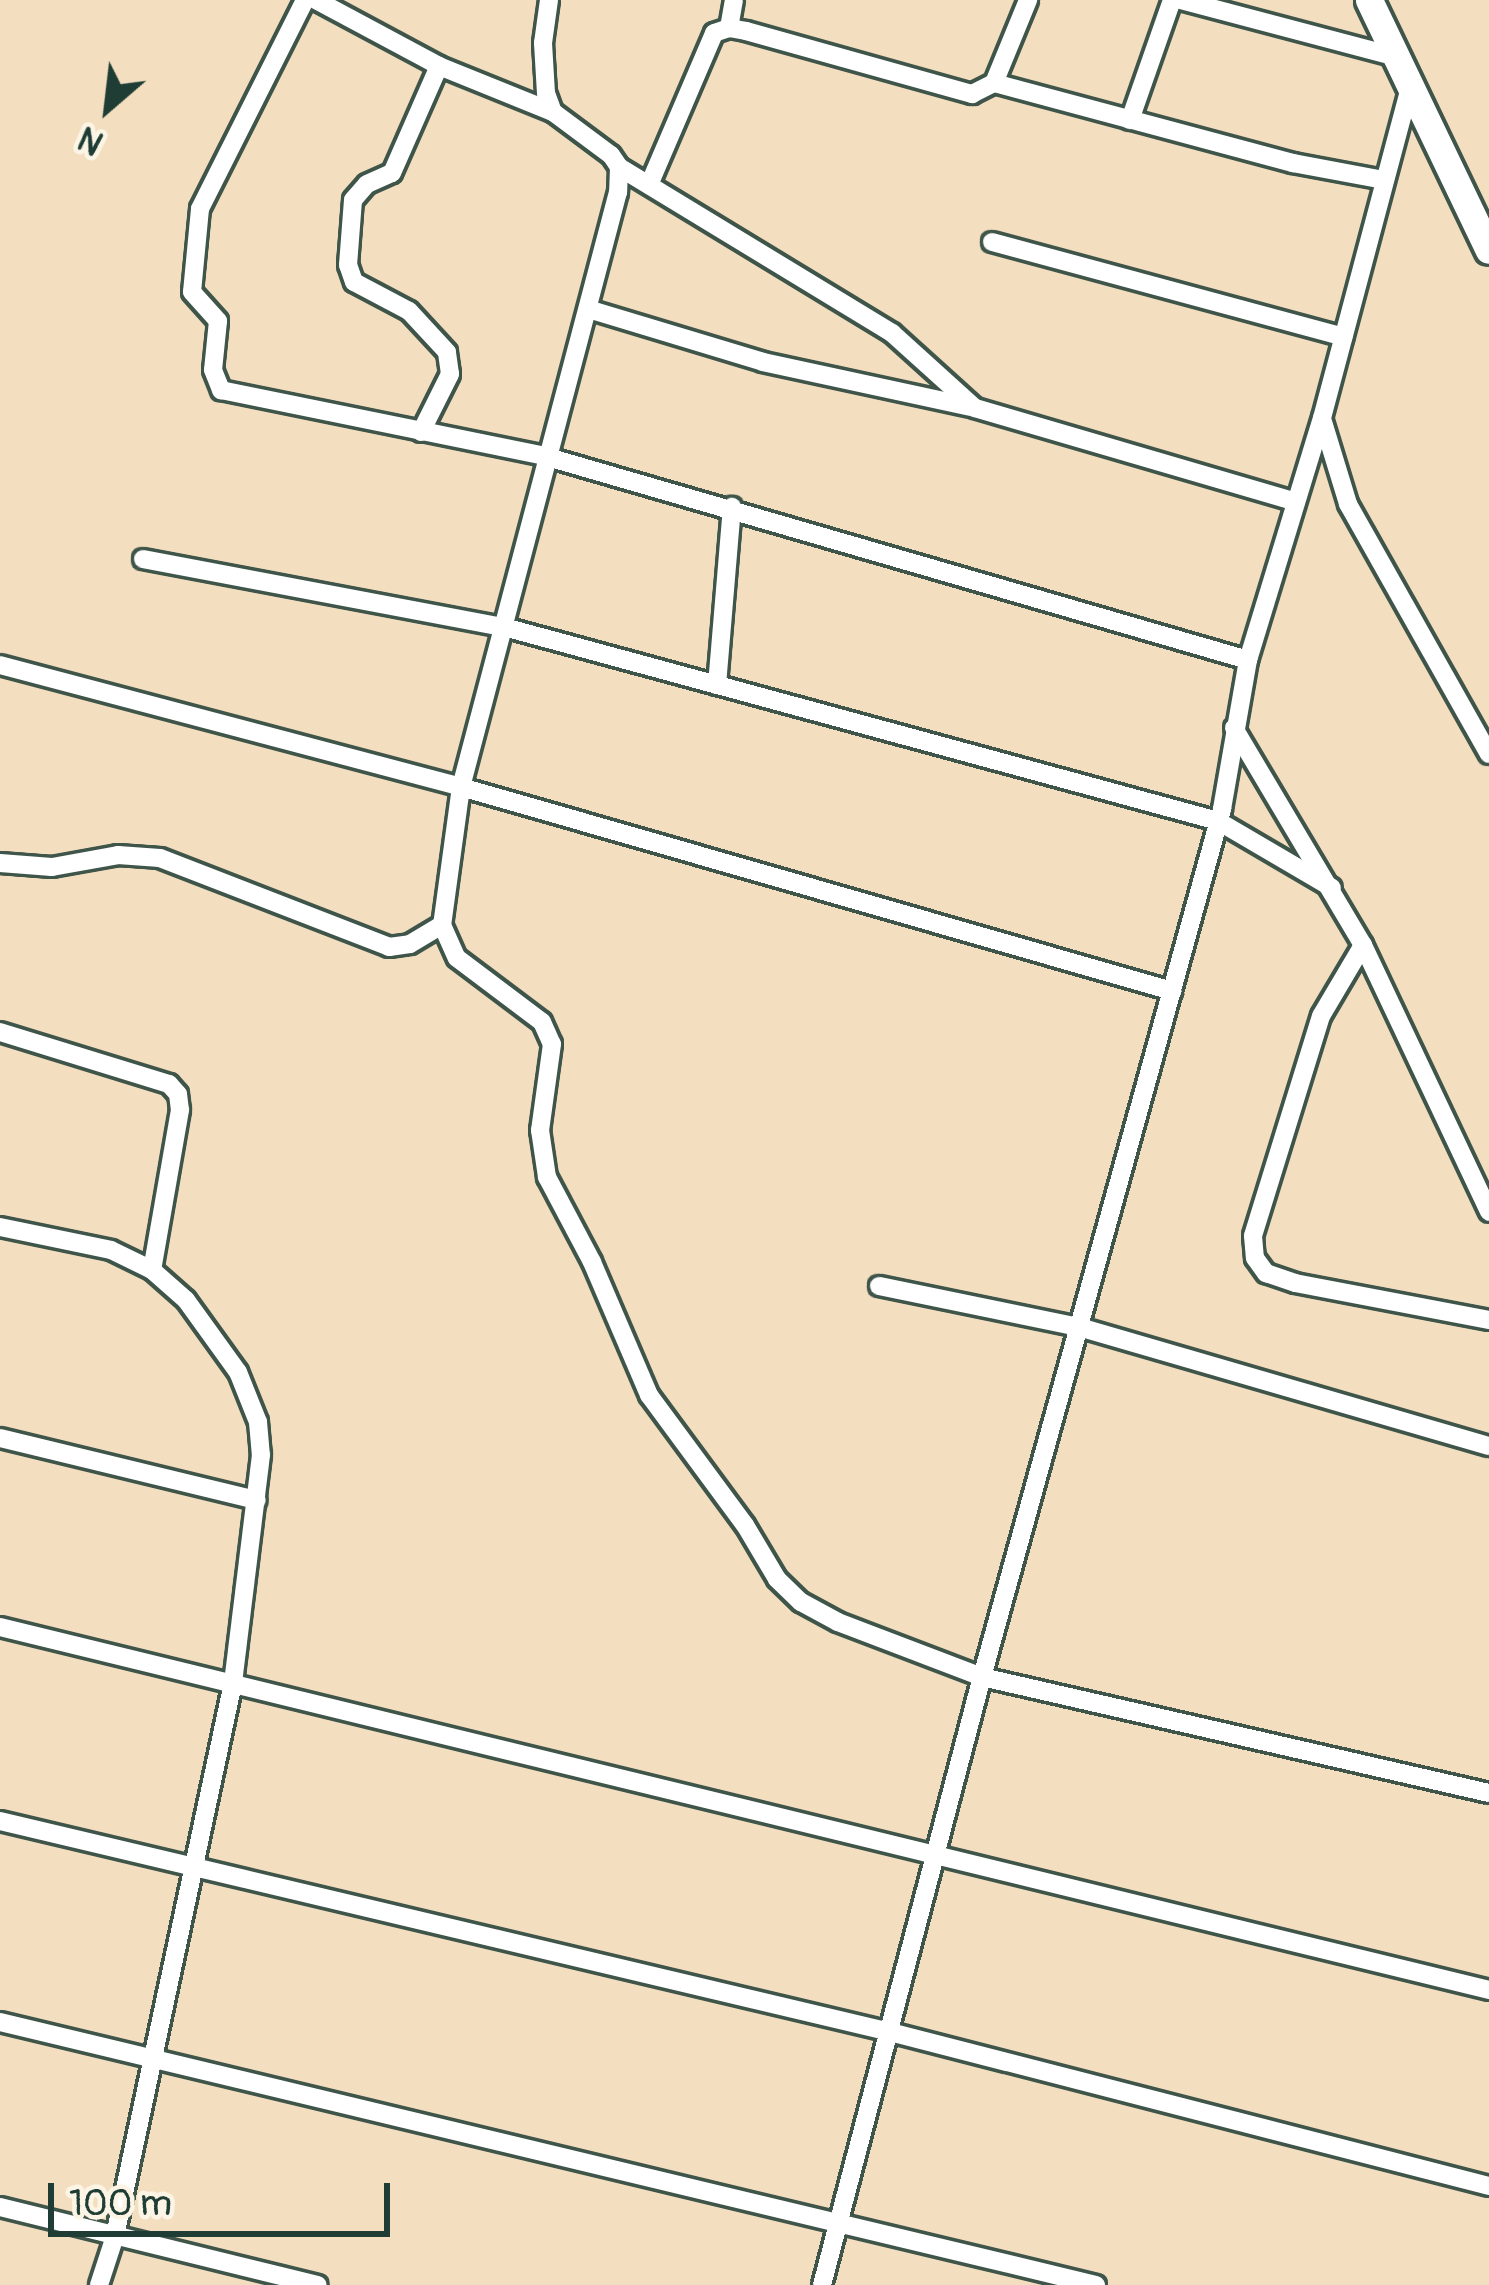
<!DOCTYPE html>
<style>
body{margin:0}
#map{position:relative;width:1489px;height:2285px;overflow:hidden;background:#f3dec0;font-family:Pangolin,sans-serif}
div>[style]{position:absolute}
.roads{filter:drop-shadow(3px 0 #3f5549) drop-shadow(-3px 0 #3f5549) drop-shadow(0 3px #3f5549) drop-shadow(0 -3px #3f5549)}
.street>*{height:18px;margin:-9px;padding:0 9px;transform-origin:9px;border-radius:9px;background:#fff}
.secondary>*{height:27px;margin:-13.5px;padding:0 13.5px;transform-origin:13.5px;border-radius:13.5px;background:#fff}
span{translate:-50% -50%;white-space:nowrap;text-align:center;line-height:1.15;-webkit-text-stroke:10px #fcf5e5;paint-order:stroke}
.north{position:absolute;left:48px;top:48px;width:120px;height:120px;-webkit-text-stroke:9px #fcf5e5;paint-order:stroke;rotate:208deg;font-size:33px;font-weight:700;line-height:48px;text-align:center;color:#1f3d34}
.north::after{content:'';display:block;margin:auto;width:42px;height:54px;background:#1f3d34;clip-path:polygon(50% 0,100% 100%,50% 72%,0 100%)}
.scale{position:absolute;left:48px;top:2183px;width:342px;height:54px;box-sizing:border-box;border:6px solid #1f3d34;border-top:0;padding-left:15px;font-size:36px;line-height:42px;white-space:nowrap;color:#1f3d34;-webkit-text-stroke:9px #fcf5e5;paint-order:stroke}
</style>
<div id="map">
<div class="roads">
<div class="street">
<i style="left:305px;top:0;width:234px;rotate:116.7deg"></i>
<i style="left:200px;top:209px;width:83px;rotate:95.5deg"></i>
<i style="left:192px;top:292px;width:39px;rotate:48deg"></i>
<i style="left:218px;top:321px;width:49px;rotate:95.8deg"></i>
<i style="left:213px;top:370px;width:22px;rotate:68deg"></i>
<i style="left:221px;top:390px;width:330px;rotate:11.5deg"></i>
<i style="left:544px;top:456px;width:733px;rotate:16.16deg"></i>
<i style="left:316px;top:0;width:140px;rotate:28.2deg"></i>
<i style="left:439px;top:66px;width:123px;rotate:22deg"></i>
<i style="left:549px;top:0;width:43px;rotate:97.9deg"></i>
<i style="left:543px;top:43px;width:50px;rotate:86.6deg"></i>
<i style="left:546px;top:93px;width:20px;rotate:70deg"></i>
<i style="left:553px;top:112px;width:72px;rotate:36.6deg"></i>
<i style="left:611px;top:155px;width:14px;rotate:56deg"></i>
<i style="left:619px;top:167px;width:25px;rotate:92deg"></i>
<i style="left:618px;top:192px;width:615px;rotate:104.78deg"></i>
<i style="left:461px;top:787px;width:139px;rotate:97.8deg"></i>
<i style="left:442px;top:925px;width:36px;rotate:66deg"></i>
<i style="left:457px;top:958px;width:106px;rotate:37deg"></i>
<i style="left:542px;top:1022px;width:24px;rotate:66deg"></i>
<i style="left:552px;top:1044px;width:87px;rotate:97.9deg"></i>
<i style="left:540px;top:1130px;width:48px;rotate:81.5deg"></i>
<i style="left:547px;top:1177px;width:96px;rotate:62.1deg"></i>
<i style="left:592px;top:1262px;width:145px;rotate:66.8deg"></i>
<i style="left:649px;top:1395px;width:162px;rotate:53.6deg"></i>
<i style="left:745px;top:1525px;width:63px;rotate:59.3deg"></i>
<i style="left:777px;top:1579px;width:33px;rotate:44deg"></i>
<i style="left:801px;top:1602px;width:42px;rotate:28.4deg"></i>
<i style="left:838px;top:1622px;width:154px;rotate:20.9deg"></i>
<i style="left:982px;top:1677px;width:520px;rotate:12.89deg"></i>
<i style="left:1181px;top:0;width:222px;rotate:14.8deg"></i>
<i style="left:729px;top:28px;width:28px;rotate:-80deg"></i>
<i style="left:994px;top:83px;width:310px;rotate:15deg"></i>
<i style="left:1293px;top:163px;width:93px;rotate:10.6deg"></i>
<i style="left:1130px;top:120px;width:127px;rotate:-70.7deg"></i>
<i style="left:619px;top:167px;width:320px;rotate:31.3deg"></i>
<i style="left:892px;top:333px;width:112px;rotate:42.1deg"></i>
<i style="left:975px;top:408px;width:331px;rotate:16.3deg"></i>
<i style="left:649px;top:185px;width:165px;rotate:-66.8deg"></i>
<i style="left:714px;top:33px;width:16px;rotate:-18deg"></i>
<i style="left:729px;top:28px;width:17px;rotate:10deg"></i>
<i style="left:746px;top:31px;width:235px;rotate:15.6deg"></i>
<i style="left:972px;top:94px;width:25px;rotate:-27deg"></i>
<i style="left:994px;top:83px;width:90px;rotate:-67.7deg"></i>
<i style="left:992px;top:242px;width:364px;rotate:15.1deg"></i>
<i style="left:588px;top:309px;width:183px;rotate:16.8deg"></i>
<i style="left:763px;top:362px;width:213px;rotate:12.2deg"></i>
<i style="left:1323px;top:422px;width:86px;rotate:73deg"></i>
<i style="left:1348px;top:504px;width:287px;rotate:60.6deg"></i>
<i style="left:421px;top:432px;width:65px;rotate:-63.4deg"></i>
<i style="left:450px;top:374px;width:22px;rotate:-98deg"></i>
<i style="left:447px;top:352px;width:56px;rotate:-132.8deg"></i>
<i style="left:409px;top:311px;width:62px;rotate:-152.2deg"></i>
<i style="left:354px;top:282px;width:18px;rotate:-109deg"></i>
<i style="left:348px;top:265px;width:65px;rotate:-85.6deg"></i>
<i style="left:353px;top:200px;width:21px;rotate:-49deg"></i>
<i style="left:367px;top:184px;width:27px;rotate:-24deg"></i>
<i style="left:392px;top:173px;width:117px;rotate:-66.3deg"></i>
<i style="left:143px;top:559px;width:367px;rotate:10.7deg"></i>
<i style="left:504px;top:627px;width:740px;rotate:15.2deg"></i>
<i style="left:1218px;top:821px;width:132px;rotate:30.4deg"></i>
<i style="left:0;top:665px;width:477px;rotate:14.8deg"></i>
<i style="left:461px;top:787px;width:740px;rotate:16.01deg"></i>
<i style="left:717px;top:685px;width:179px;rotate:-85.2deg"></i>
<i style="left:1234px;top:728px;width:252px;rotate:59.3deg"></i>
<i style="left:1363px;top:945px;width:295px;rotate:64.7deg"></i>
<i style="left:0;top:863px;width:52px;rotate:4.4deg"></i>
<i style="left:52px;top:867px;width:67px;rotate:-10.3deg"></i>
<i style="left:118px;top:855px;width:42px;rotate:4.1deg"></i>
<i style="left:160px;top:858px;width:246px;rotate:21.2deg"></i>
<i style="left:389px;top:947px;width:21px;rotate:-8deg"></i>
<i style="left:410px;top:944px;width:37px;rotate:-31deg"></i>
<i style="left:1363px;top:945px;width:82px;rotate:120.6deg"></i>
<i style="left:1321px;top:1016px;width:230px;rotate:107.2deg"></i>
<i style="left:1253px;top:1236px;width:22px;rotate:85deg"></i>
<i style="left:1255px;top:1258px;width:19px;rotate:54deg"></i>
<i style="left:1266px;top:1273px;width:31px;rotate:19deg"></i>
<i style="left:1295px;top:1283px;width:197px;rotate:10.8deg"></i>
<i style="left:0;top:1032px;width:177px;rotate:17.1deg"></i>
<i style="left:169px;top:1084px;width:13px;rotate:48deg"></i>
<i style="left:178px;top:1094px;width:16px;rotate:83deg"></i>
<i style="left:180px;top:1110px;width:162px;rotate:99.9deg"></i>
<i style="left:0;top:1227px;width:113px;rotate:11.7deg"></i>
<i style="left:111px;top:1250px;width:46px;rotate:26deg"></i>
<i style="left:152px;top:1270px;width:45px;rotate:41.4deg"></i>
<i style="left:186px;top:1300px;width:89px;rotate:54.2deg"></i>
<i style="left:238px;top:1372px;width:54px;rotate:68.2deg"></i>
<i style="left:258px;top:1422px;width:33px;rotate:85deg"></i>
<i style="left:261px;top:1455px;width:230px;rotate:97deg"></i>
<i style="left:233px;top:1683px;width:565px;rotate:102.05deg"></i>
<i style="left:115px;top:2236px;width:52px;rotate:108.1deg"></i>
<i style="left:879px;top:1286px;width:204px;rotate:11.6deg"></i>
<i style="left:1079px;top:1327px;width:427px;rotate:16.2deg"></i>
<i style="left:0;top:1438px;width:264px;rotate:13.6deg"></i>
<i style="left:0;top:1627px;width:1533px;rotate:13.7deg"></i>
<i style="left:0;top:1821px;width:915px;rotate:13.34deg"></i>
<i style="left:890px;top:2032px;width:618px;rotate:14.42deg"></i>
<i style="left:0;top:2022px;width:1127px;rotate:13.49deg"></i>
<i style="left:0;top:2207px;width:327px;rotate:13.8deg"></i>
<i style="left:822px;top:2285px;width:629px;rotate:-75.26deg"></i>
<i style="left:982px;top:1677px;width:901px;rotate:-74.54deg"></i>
<i style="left:1222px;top:809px;width:151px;rotate:-80.1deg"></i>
<i style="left:1248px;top:660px;width:253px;rotate:-73deg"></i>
<i style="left:1322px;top:418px;width:342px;rotate:-75.1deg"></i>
</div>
<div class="secondary">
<i style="left:1369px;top:0;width:277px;rotate:64.4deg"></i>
</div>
</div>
<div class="north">N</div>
<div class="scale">100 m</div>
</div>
